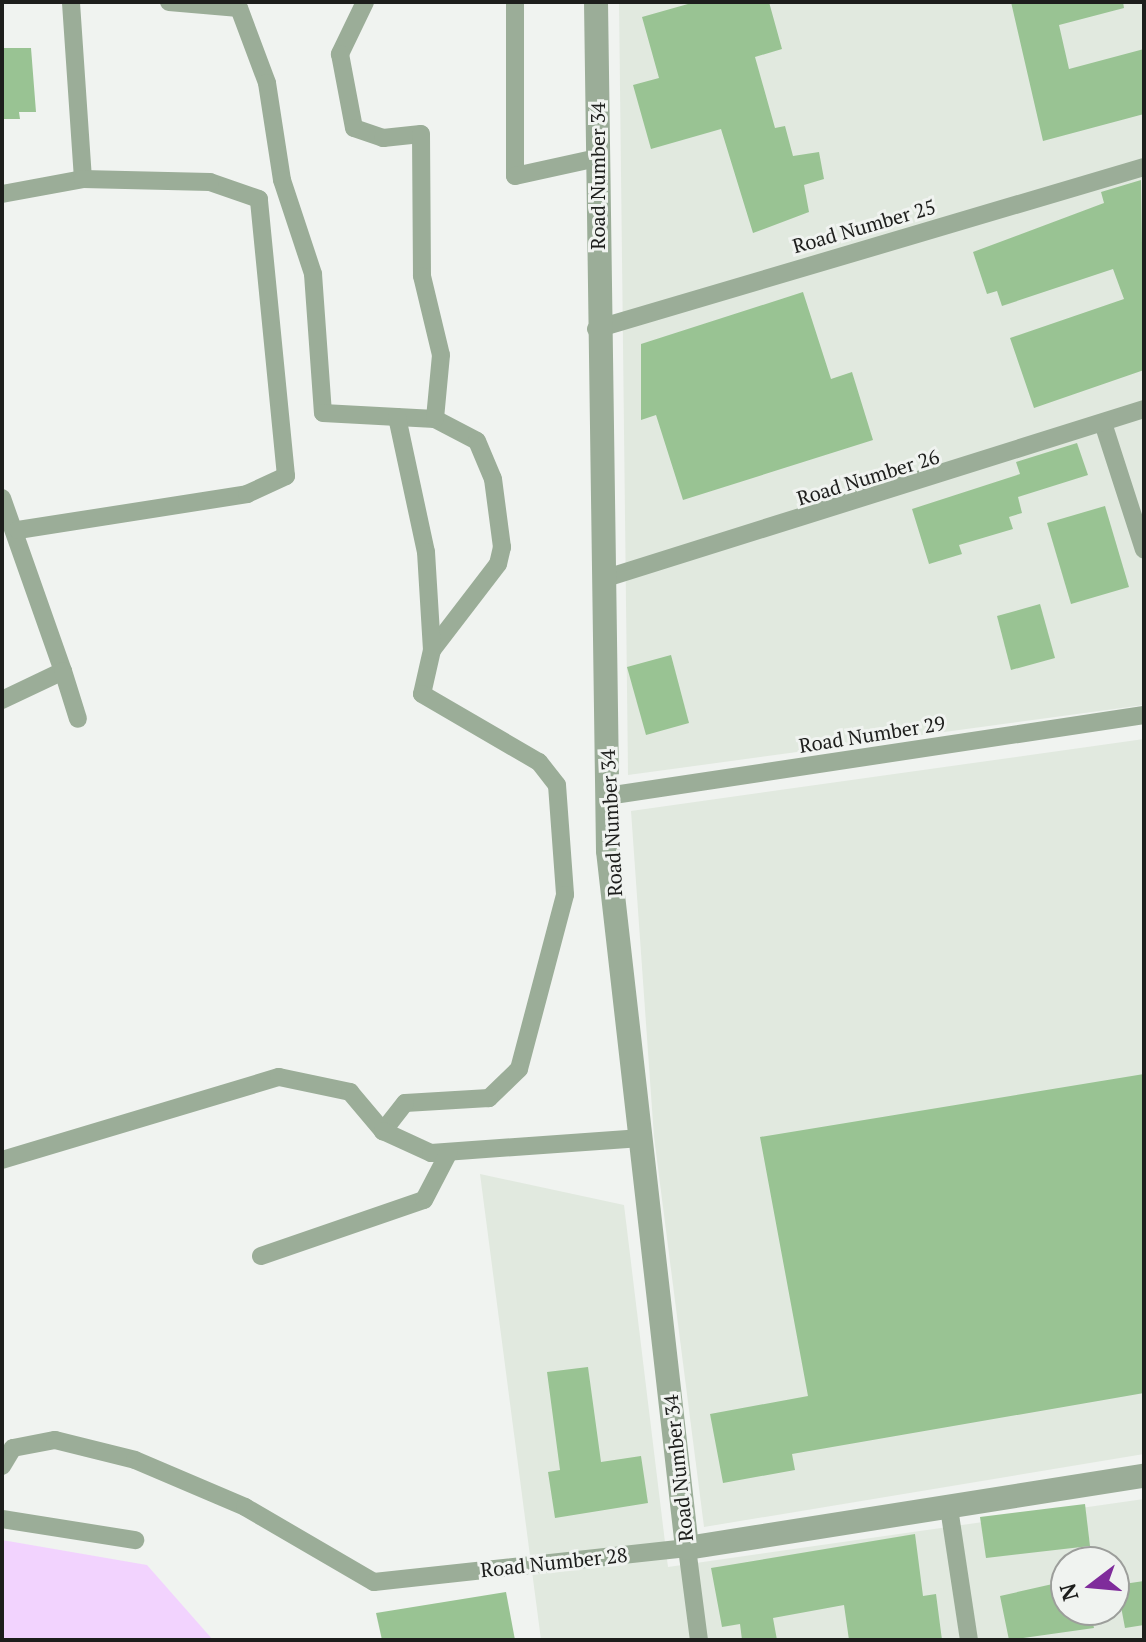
<!DOCTYPE html>
<style>
body{margin:0}
#map{position:relative;width:1146px;height:1642px;overflow:hidden;background:#f0f3f0;font-family:"PT Serif",serif}
div>[style]{position:absolute}
.built>*{inset:0;background:#e1e9df}
.green>*{inset:0;background:#f2d3fe}
.building>*{inset:0;background:#99c393}
.minor>*{height:18px;margin:-9px;padding:0 9px;transform-origin:9px;border-radius:9px;background:#9bad98}
.tertiary>*{height:24px;margin:-12px;padding:0 12px;transform-origin:12px;border-radius:12px;background:#9bad98}
span{translate:-50% -50%;white-space:nowrap;text-align:center;line-height:1.15;-webkit-text-stroke:6px #f0f3f0;paint-order:stroke}
.street-label{font-size:20px;color:#1d1e1c}
.frame{position:absolute;inset:0;border:4px solid #1d1e1c;pointer-events:none}
.north{position:absolute;left:1050px;top:1546px;width:80px;height:80px;box-sizing:border-box;background:#f0f3f0;border:2px solid #9c9e9b;border-radius:50%;rotate:254deg;font-size:22px;font-weight:700;line-height:32px;text-align:center;color:#1d1e1c}
.north::after{content:'';display:block;margin:auto;width:28px;height:36px;background:#7f2c9b;clip-path:polygon(50% 0,100% 100%,50% 72%,0 100%)}
</style>
<div id="map">
<div class="built">
<i style="clip-path:polygon(619px 2px,1144px 2px,1144px 705px,628px 775px)"></i>
<i style="clip-path:polygon(1144px 739px,1144px 1454px,704px 1527px,654px 1137px,631px 811px)"></i>
<i style="clip-path:polygon(evenodd,480px 1174px,624px 1205px,668px 1567px,1144px 1499px,1144px 1640px,541px 1640px,480px 1174px,1066px 1562px,1114px 1562px,1114px 1610px,1066px 1610px,1066px 1562px)"></i>
</div>
<div class="green">
<i style="clip-path:polygon(2px 1540px,147px 1565px,213px 1640px,2px 1640px)"></i>
</div>
<div class="building">
<i style="clip-path:polygon(695px 2px,769px 2px,782px 49px,755px 57px,775px 128px,785px 126px,793px 156px,819px 152px,824px 179px,804px 185px,809px 212px,753px 233px,721px 129px,651px 149px,633px 85px,659px 78px,642px 17px)"></i>
<i style="clip-path:polygon(1011px 2px,1123px 2px,1124px 8px,1059px 25px,1069px 69px,1144px 49px,1144px 114px,1043px 141px)"></i>
<i style="clip-path:polygon(3px 48px,31px 48px,36px 112px,19px 112px,20px 119px,2px 119px)"></i>
<i style="clip-path:polygon(1141px 180px,1144px 370px,1034px 408px,1010px 338px,1124px 299px,1113px 269px,1002px 306px,997px 291px,987px 294px,973px 252px,1104px 203px,1101px 192px)"></i>
<i style="clip-path:polygon(803px 292px,831px 379px,852px 372px,873px 440px,683px 500px,656px 415px,641px 420px,641px 344px)"></i>
<i style="clip-path:polygon(1077px 443px,1088px 475px,1018px 497px,1022px 513px,1009px 517px,1013px 529px,959px 545px,962px 554px,929px 564px,912px 509px,1020px 474px,1016px 462px)"></i>
<i style="clip-path:polygon(1105px 506px,1129px 587px,1071px 604px,1047px 523px)"></i>
<i style="clip-path:polygon(1040px 604px,1055px 658px,1011px 670px,997px 616px)"></i>
<i style="clip-path:polygon(671px 655px,689px 723px,646px 735px,627px 667px)"></i>
<i style="clip-path:polygon(1144px 1074px,1144px 1393px,792px 1454px,795px 1470px,723px 1483px,710px 1414px,808px 1396px,760px 1137px)"></i>
<i style="clip-path:polygon(588px 1367px,601px 1462px,641px 1456px,648px 1503px,555px 1518px,548px 1472px,560px 1470px,547px 1372px)"></i>
<i style="clip-path:polygon(1085px 1504px,1090px 1546px,986px 1558px,980px 1517px)"></i>
<i style="clip-path:polygon(915px 1534px,923px 1596px,936px 1594px,942px 1640px,849px 1640px,844px 1605px,773px 1618px,777px 1640px,742px 1640px,740px 1624px,722px 1627px,711px 1568px)"></i>
<i style="clip-path:polygon(1066px 1581px,1066px 1610px,1090px 1610px,1094px 1628px,1009px 1640px,1000px 1596px)"></i>
<i style="clip-path:polygon(1144px 1581px,1144px 1625px,1125px 1628px,1117px 1585px)"></i>
<i style="clip-path:polygon(506px 1592px,515px 1640px,382px 1640px,376px 1613px)"></i>
</div>
<div class="minor">
<i style="left:169px;top:2px;width:70px;rotate:4.9deg"></i>
<i style="left:239px;top:8px;width:80px;rotate:69.5deg"></i>
<i style="left:267px;top:83px;width:98px;rotate:81.2deg"></i>
<i style="left:282px;top:180px;width:99px;rotate:71.7deg"></i>
<i style="left:313px;top:274px;width:139px;rotate:85.9deg"></i>
<i style="left:323px;top:413px;width:112px;rotate:3.1deg"></i>
<i style="left:435px;top:419px;width:47px;rotate:27.6deg"></i>
<i style="left:477px;top:441px;width:41px;rotate:67.2deg"></i>
<i style="left:493px;top:479px;width:69px;rotate:82.5deg"></i>
<i style="left:502px;top:547px;width:17px;rotate:103deg"></i>
<i style="left:498px;top:564px;width:108px;rotate:127.5deg"></i>
<i style="left:432px;top:650px;width:45px;rotate:102.8deg"></i>
<i style="left:422px;top:694px;width:135px;rotate:30.2deg"></i>
<i style="left:539px;top:762px;width:29px;rotate:52deg"></i>
<i style="left:557px;top:785px;width:110px;rotate:85.8deg"></i>
<i style="left:565px;top:895px;width:180px;rotate:104.8deg"></i>
<i style="left:519px;top:1069px;width:42px;rotate:136deg"></i>
<i style="left:489px;top:1098px;width:84px;rotate:176.6deg"></i>
<i style="left:405px;top:1103px;width:36px;rotate:128deg"></i>
<i style="left:365px;top:2px;width:58px;rotate:115.7deg"></i>
<i style="left:340px;top:54px;width:75px;rotate:79.3deg"></i>
<i style="left:354px;top:128px;width:31px;rotate:19deg"></i>
<i style="left:383px;top:138px;width:38px;rotate:-6deg"></i>
<i style="left:421px;top:134px;width:142px;rotate:89.6deg"></i>
<i style="left:422px;top:276px;width:81px;rotate:76.5deg"></i>
<i style="left:441px;top:355px;width:64px;rotate:95.4deg"></i>
<i style="left:515px;top:2px;width:174px;rotate:90deg"></i>
<i style="left:515px;top:176px;width:84px;rotate:-12.4deg"></i>
<i style="left:2px;top:194px;width:82px;rotate:-10.5deg"></i>
<i style="left:83px;top:179px;width:177px;rotate:-93.9deg"></i>
<i style="left:596px;top:329px;width:571px;rotate:-16.47deg"></i>
<i style="left:397px;top:417px;width:138px;rotate:77.9deg"></i>
<i style="left:426px;top:552px;width:98px;rotate:86.5deg"></i>
<i style="left:1103px;top:423px;width:133px;rotate:72.1deg"></i>
<i style="left:2px;top:498px;width:183px;rotate:70.6deg"></i>
<i style="left:63px;top:671px;width:68px;rotate:154.6deg"></i>
<i style="left:18px;top:530px;width:232px;rotate:-8.9deg"></i>
<i style="left:247px;top:494px;width:43px;rotate:-24.8deg"></i>
<i style="left:286px;top:476px;width:278px;rotate:-95.6deg"></i>
<i style="left:259px;top:199px;width:52px;rotate:-160.9deg"></i>
<i style="left:210px;top:182px;width:127px;rotate:-178.6deg"></i>
<i style="left:603px;top:579px;width:567px;rotate:-17.44deg"></i>
<i style="left:63px;top:671px;width:50px;rotate:72.6deg"></i>
<i style="left:607px;top:796px;width:543px;rotate:-8.58deg"></i>
<i style="left:2px;top:1160px;width:289px;rotate:-16.7deg"></i>
<i style="left:279px;top:1077px;width:73px;rotate:11.9deg"></i>
<i style="left:350px;top:1092px;width:51px;rotate:49.8deg"></i>
<i style="left:383px;top:1131px;width:53px;rotate:24.6deg"></i>
<i style="left:431px;top:1153px;width:211px;rotate:-4.1deg"></i>
<i style="left:261px;top:1256px;width:172px;rotate:-19deg"></i>
<i style="left:424px;top:1200px;width:54px;rotate:-62.5deg"></i>
<i style="left:2px;top:1466px;width:21px;rotate:-59deg"></i>
<i style="left:13px;top:1448px;width:43px;rotate:-10.8deg"></i>
<i style="left:55px;top:1440px;width:82px;rotate:14deg"></i>
<i style="left:135px;top:1460px;width:120px;rotate:23.1deg"></i>
<i style="left:245px;top:1507px;width:149px;rotate:30.2deg"></i>
<i style="left:374px;top:1582px;width:315px;rotate:-6.2deg"></i>
<i style="left:687px;top:1548px;width:93px;rotate:82.6deg"></i>
<i style="left:949px;top:1508px;width:134px;rotate:81.4deg"></i>
<i style="left:2px;top:1519px;width:135px;rotate:9deg"></i>
</div>
<div class="tertiary">
<i style="left:596px;top:2px;width:849px;rotate:89.19deg"></i>
<i style="left:608px;top:851px;width:701px;rotate:83.53deg"></i>
<i style="left:687px;top:1548px;width:463px;rotate:-9deg"></i>
</div>
<div class="street-label">
<span style="left:597px;top:176px;rotate:-90deg">Road Number 34</span>
<span style="left:864px;top:226px;rotate:-16deg">Road Number 25</span>
<span style="left:868px;top:477px;rotate:-17deg">Road Number 26</span>
<span style="left:872px;top:734px;rotate:-9deg">Road Number 29</span>
<span style="left:611px;top:823px;rotate:-93deg">Road Number 34</span>
<span style="left:678px;top:1468px;rotate:-96deg">Road Number 34</span>
<span style="left:554px;top:1562px;rotate:-6deg">Road Number 28</span>
</div>
<div class="frame"></div>
<div class="north">N</div>
</div>
